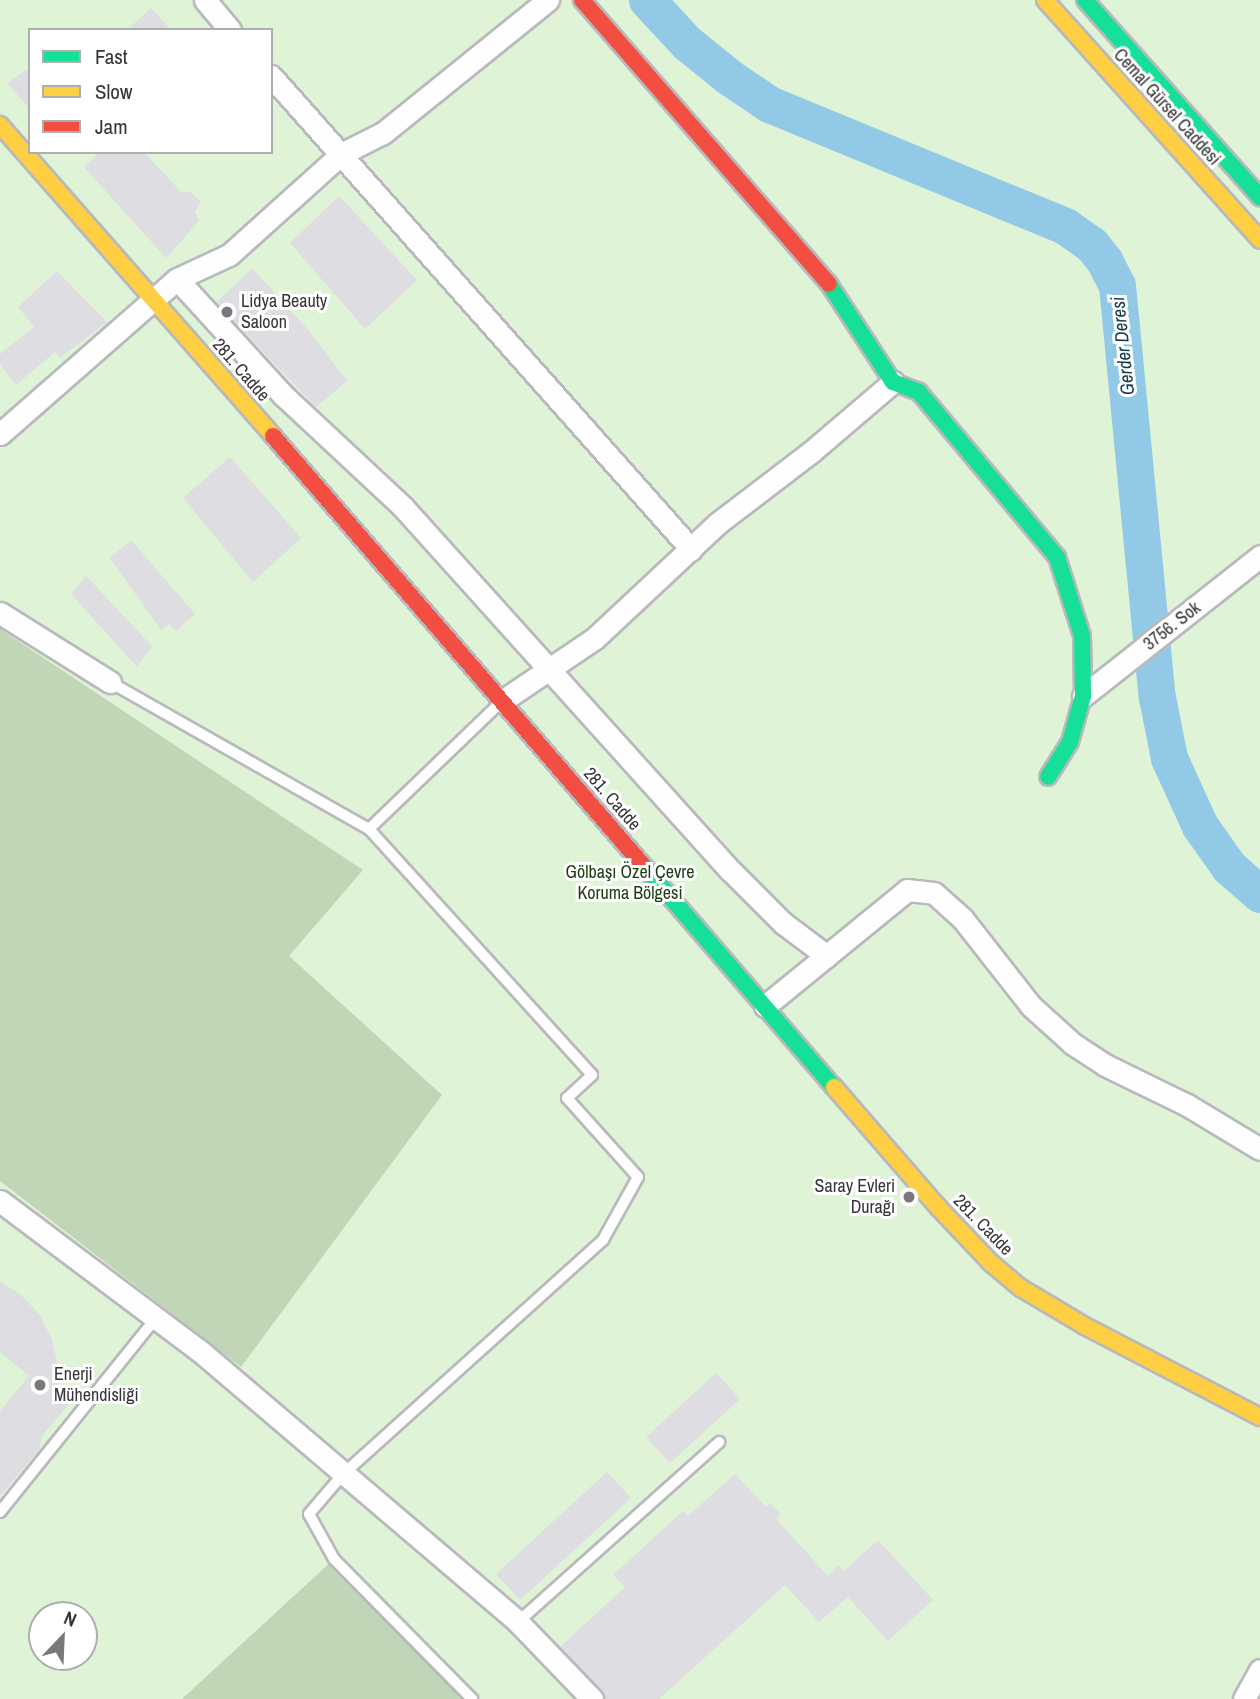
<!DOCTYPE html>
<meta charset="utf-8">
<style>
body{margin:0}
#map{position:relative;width:1260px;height:1699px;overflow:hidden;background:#f7f5fa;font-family:"Archivo Narrow",sans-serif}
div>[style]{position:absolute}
.green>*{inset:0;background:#dff3d7}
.forest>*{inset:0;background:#c1d6b6}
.river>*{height:37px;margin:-18.5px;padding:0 18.5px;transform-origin:18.5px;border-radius:18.5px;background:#92c9e6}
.building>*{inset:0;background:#dedde1}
.roads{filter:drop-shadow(2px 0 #b9b8bc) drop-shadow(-2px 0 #b9b8bc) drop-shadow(0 2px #b9b8bc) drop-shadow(0 -2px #b9b8bc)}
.lane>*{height:10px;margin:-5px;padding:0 5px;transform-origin:5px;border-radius:5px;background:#fefefe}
.street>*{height:21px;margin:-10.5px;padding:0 10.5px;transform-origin:10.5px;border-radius:10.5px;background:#fefefe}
.fast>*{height:16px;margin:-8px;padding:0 8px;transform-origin:8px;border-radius:8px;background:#16e098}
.slow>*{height:16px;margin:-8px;padding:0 8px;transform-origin:8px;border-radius:8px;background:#ffcf43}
.jam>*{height:16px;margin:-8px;padding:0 8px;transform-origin:8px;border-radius:8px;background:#f24e42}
.dots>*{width:19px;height:19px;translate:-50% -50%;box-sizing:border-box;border:4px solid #fff;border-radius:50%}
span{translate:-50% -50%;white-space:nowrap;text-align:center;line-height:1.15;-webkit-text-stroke:6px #fff;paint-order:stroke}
.street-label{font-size:18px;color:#363438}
.poi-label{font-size:18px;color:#363438}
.left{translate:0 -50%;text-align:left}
.right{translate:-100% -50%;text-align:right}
.park-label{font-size:18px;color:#1f3b0f}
.water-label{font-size:19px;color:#15394a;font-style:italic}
.legend{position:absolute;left:28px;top:28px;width:245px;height:126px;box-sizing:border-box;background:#fff;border:2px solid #afaeaf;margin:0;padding:9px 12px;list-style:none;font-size:21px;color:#363438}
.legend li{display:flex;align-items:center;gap:14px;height:35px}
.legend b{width:35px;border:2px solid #afaeaf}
.north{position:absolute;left:28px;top:1601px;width:70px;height:70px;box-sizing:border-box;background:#fff;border:2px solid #afaeaf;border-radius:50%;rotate:23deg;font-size:19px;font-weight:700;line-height:28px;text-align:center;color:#363438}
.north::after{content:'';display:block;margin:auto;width:24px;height:32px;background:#7a787c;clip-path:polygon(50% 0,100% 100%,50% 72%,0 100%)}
</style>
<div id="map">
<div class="green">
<i style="clip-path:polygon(evenodd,0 0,1260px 0,1260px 1699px,0 1699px,0 0,30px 30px,271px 30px,271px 152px,30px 152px,30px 30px,0 0,42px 1615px,84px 1615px,84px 1657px,42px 1657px,42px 1615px)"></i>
</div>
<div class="forest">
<i style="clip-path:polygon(0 629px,363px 870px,289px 956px,442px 1095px,241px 1367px,0 1181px)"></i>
<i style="clip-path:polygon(334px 1559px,472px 1699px,182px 1699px)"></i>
</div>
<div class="river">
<i style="left:647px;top:0;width:59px;rotate:47.1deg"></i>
<i style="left:687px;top:43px;width:54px;rotate:39deg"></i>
<i style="left:729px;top:77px;width:48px;rotate:34deg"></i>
<i style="left:769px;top:104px;width:320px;rotate:22.4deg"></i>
<i style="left:1065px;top:226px;width:32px;rotate:35deg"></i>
<i style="left:1091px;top:244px;width:21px;rotate:51deg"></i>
<i style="left:1104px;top:260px;width:28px;rotate:63deg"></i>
<i style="left:1117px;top:285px;width:414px;rotate:84.5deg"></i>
<i style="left:1157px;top:697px;width:62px;rotate:78.9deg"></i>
<i style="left:1169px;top:758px;width:75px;rotate:65.5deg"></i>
<i style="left:1200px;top:826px;width:50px;rotate:54.7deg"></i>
<i style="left:1229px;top:867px;width:41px;rotate:41.1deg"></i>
</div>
<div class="building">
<i style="clip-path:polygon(151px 8px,171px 30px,127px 30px)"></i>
<i style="clip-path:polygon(30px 68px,30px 109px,7px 83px)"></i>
<i style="clip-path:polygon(100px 152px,144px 152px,182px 193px,190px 191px,201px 202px,195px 212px,199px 221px,166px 258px,84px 167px)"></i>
<i style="clip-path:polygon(339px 196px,417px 280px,365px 329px,290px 243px)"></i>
<i style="clip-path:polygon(252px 268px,311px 333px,347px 381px,316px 407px,216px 303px)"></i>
<i style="clip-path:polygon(57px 271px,107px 322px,60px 358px,55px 352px,16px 385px,0 364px,0 354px,34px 327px,18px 307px)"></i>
<i style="clip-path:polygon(230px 457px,301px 538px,253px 582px,183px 498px)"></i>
<i style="clip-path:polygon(131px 540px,195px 614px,176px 631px,169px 624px,161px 630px,110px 558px)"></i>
<i style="clip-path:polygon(86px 576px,152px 646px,137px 667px,71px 594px)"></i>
<i style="clip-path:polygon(0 1281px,21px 1295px,40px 1315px,52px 1340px,58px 1367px,57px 1394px,69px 1404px,41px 1437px,40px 1449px,0 1496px,0 1411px,29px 1376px,0 1352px)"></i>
<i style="clip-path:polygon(716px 1373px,740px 1399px,670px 1463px,646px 1437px)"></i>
<i style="clip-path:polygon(607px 1472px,631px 1498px,520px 1600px,496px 1574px)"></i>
<i style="clip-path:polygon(735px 1474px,766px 1507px,770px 1503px,781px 1514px,776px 1519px,828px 1576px,839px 1565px,844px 1571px,878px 1540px,933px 1600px,888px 1641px,848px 1597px,819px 1622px,785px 1585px,659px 1699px,605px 1699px,601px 1690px,560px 1647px,625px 1587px,613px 1575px,683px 1511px,688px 1516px)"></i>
</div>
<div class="roads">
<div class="lane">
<i style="left:110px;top:682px;width:298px;rotate:29.6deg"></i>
<i style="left:369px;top:829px;width:332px;rotate:47.8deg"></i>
<i style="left:592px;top:1075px;width:34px;rotate:137deg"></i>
<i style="left:567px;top:1098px;width:106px;rotate:48.1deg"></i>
<i style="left:638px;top:1177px;width:72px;rotate:119.1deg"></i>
<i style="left:603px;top:1240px;width:348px;rotate:138deg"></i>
<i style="left:344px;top:1473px;width:54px;rotate:130.5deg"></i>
<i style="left:309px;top:1514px;width:51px;rotate:60.9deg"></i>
<i style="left:334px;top:1559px;width:197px;rotate:45.4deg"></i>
<i style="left:369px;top:829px;width:182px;rotate:-43.9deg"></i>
<i style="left:0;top:1512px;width:249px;rotate:-51.2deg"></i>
<i style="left:518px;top:1622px;width:270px;rotate:-41.8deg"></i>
</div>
<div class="street">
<i style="left:205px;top:0;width:39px;rotate:50deg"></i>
<i style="left:271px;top:76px;width:633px;rotate:48.4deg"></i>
<i style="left:177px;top:279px;width:157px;rotate:47.6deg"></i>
<i style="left:283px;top:395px;width:163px;rotate:43deg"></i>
<i style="left:402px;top:506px;width:491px;rotate:48deg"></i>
<i style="left:731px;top:871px;width:74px;rotate:45deg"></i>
<i style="left:783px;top:923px;width:55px;rotate:36.9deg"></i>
<i style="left:0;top:434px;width:235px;rotate:-41.2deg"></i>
<i style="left:177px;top:279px;width:57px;rotate:-24.8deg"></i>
<i style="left:229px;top:255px;width:151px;rotate:-42deg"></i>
<i style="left:341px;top:154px;width:47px;rotate:-26.6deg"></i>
<i style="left:383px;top:133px;width:212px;rotate:-38.9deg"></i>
<i style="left:0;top:613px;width:130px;rotate:32.1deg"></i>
<i style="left:1083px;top:696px;width:226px;rotate:-38.3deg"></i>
<i style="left:502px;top:701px;width:112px;rotate:-34.1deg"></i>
<i style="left:595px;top:638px;width:168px;rotate:-43.1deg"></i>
<i style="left:718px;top:523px;width:117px;rotate:-37.4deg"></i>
<i style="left:811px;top:452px;width:108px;rotate:-40.5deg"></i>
<i style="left:765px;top:1006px;width:183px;rotate:-39.2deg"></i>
<i style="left:907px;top:890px;width:27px;rotate:6deg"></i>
<i style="left:934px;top:893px;width:38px;rotate:42deg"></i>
<i style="left:962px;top:918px;width:112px;rotate:51.9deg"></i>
<i style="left:1031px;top:1006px;width:57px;rotate:42.1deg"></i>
<i style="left:1073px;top:1044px;width:38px;rotate:33deg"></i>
<i style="left:1105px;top:1065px;width:91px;rotate:26deg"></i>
<i style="left:1187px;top:1105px;width:85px;rotate:31.1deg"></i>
<i style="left:0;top:1201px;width:250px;rotate:36.9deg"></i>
<i style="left:200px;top:1351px;width:418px;rotate:40.4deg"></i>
<i style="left:518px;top:1622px;width:107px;rotate:46.1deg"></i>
<i style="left:1244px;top:1699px;width:33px;rotate:-61deg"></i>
</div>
<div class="fast">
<i style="left:1085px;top:0;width:264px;rotate:48.4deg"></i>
<i style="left:829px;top:284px;width:117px;rotate:56.9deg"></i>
<i style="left:893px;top:382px;width:28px;rotate:21deg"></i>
<i style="left:919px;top:392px;width:215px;rotate:50.1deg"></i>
<i style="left:1057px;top:557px;width:83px;rotate:72.4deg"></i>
<i style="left:1082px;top:636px;width:60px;rotate:89deg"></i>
<i style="left:1083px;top:696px;width:48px;rotate:105.8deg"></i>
<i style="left:1070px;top:742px;width:41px;rotate:122.2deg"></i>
<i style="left:641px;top:863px;width:296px;rotate:49.3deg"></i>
</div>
<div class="slow">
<i style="left:1045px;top:0;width:322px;rotate:48.1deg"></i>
<i style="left:0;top:125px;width:414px;rotate:48.7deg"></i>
<i style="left:834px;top:1087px;width:159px;rotate:49.1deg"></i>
<i style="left:938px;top:1207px;width:77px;rotate:46.6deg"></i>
<i style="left:991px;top:1263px;width:39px;rotate:40deg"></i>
<i style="left:1021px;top:1288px;width:74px;rotate:30.7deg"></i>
<i style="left:1085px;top:1326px;width:197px;rotate:27.5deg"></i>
</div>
<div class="jam">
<i style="left:582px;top:0;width:376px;rotate:49deg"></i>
<i style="left:273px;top:436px;width:564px;rotate:49.24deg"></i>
</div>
</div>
<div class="dots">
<i style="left:227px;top:312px;background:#7a787c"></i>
<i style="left:909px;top:1197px;background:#7a787c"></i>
<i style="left:40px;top:1385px;background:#7a787c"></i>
</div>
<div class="street-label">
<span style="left:1167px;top:107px;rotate:48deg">Cemal Gürsel Caddesi</span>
<span style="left:241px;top:370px;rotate:49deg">281. Cadde</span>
<span style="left:1172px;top:626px;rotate:-38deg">3756. Sok</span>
<span style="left:612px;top:799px;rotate:49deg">281. Cadde</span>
<span style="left:983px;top:1225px;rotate:46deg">281. Cadde</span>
</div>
<div class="poi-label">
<span class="left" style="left:241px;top:312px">Lidya Beauty<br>Saloon</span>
<span class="right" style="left:895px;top:1197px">Saray Evleri<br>Durağı</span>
<span class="left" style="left:54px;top:1385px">Enerji<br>Mühendisliği</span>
</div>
<div class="park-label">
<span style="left:630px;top:883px">Gölbaşı Özel Çevre<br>Koruma Bölgesi</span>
</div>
<div class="water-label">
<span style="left:1123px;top:346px;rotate:-96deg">Gerder Deresi</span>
</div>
<ul class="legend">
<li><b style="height:9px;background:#16e098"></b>Fast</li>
<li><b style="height:9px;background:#ffcf43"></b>Slow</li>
<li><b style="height:9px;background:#f24e42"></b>Jam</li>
</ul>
<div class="north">N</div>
</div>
